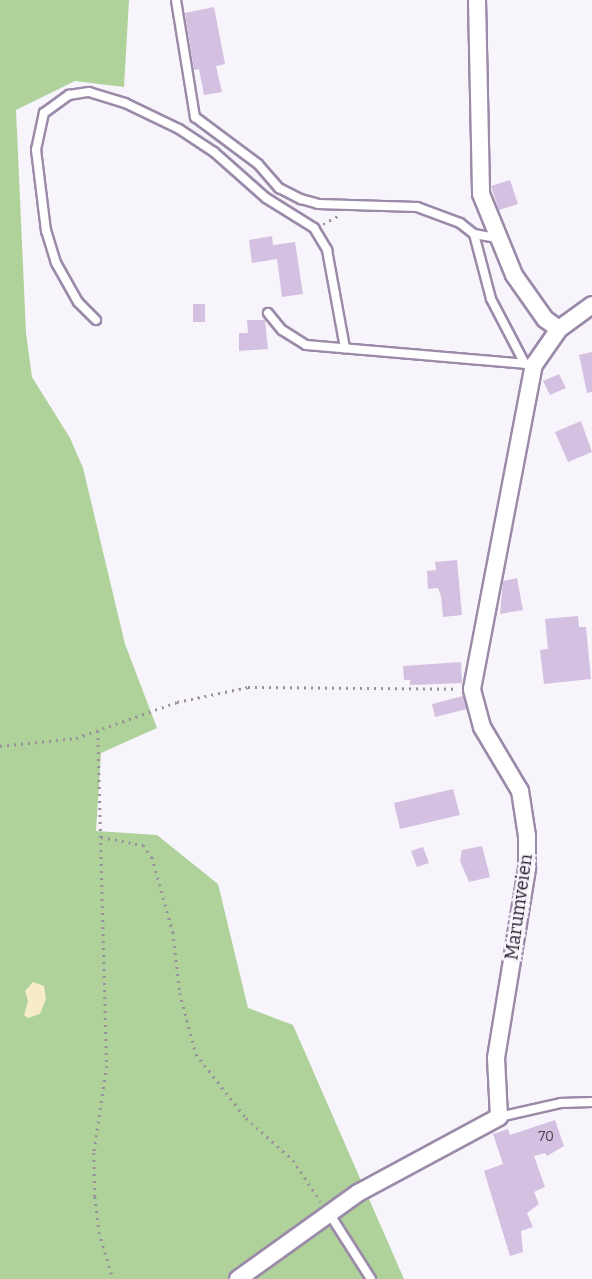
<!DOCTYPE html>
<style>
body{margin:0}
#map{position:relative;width:592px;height:1279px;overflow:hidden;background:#f8f4fb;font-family:Bitter,serif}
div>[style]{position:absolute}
.green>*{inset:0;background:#afd19a}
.sand>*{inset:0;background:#f6ecc7}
.building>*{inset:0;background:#d4c1e2}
.path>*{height:2.5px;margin-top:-1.25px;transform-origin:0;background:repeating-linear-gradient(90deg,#97929b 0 2px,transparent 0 7px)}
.roads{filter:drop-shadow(2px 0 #9c8aa9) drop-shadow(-2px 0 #9c8aa9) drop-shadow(0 2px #9c8aa9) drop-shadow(0 -2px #9c8aa9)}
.service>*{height:8px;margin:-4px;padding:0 4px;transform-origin:4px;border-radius:4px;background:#fff}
.minor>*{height:16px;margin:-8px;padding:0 8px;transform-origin:8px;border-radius:8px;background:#fff}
span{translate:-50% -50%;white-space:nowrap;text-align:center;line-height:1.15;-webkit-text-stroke:5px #f8f4fb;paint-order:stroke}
.number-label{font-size:14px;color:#4f4556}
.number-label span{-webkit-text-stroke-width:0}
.street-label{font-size:18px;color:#231c28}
</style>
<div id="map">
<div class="green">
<i style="clip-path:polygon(0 0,129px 0,124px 87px,75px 81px,16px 110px,26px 333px,32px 377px,70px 438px,83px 468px,125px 644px,157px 728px,101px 753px,96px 831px,157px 835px,218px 884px,248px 1008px,293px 1025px,404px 1279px,0 1279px)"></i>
</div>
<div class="sand">
<i style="clip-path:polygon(33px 982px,44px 986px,46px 999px,40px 1014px,28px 1018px,24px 1015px,28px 1001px,25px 991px)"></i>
</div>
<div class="building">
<i style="clip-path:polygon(214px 7px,225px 64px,216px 66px,222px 92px,204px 95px,199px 69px,194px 70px,185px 13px)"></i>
<i style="clip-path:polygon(510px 180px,518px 204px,499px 210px,491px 186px)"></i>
<i style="clip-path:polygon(272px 236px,273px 245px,295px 242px,303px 294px,282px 297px,277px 259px,252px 263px,249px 240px)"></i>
<i style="clip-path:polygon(193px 304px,205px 304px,205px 322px,193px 322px)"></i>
<i style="clip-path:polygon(247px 320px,265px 320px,268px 349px,239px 351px,239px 333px,248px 333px)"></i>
<i style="clip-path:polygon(592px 352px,592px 392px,587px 393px,579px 355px)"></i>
<i style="clip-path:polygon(559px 374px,566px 388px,550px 395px,543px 381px)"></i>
<i style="clip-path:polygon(581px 421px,592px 452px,568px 462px,555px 432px)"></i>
<i style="clip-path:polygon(457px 560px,462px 615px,443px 617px,441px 596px,438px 588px,428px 589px,427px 571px,436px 570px,435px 562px)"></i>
<i style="clip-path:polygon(517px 578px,523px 610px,500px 614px,503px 581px)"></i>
<i style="clip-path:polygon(578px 616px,579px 627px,586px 627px,591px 679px,544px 684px,540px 650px,548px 649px,545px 619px)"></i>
<i style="clip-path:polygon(461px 662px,462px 683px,410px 685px,410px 680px,404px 680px,403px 666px)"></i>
<i style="clip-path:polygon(463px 696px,467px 709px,435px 717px,432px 704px)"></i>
<i style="clip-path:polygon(453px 789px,460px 815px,400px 829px,394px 803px)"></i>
<i style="clip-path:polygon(482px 846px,490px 877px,469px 882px,460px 861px,462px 850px)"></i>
<i style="clip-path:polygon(423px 847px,429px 863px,417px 867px,411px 851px)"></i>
<i style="clip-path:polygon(555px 1120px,564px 1146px,547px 1156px,545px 1153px,534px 1156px,545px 1187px,534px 1192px,539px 1204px,527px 1213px,533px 1227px,521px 1231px,523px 1252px,510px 1256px,484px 1171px,503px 1164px,493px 1134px,508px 1129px,510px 1135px)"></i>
</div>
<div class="path">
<i style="left:323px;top:224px;width:18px;rotate:-29deg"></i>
<i style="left:98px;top:731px;width:335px;rotate:88.5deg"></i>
<i style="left:107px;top:1066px;width:88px;rotate:98.5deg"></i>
<i style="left:94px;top:1153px;width:44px;rotate:88.7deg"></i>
<i style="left:95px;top:1197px;width:35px;rotate:83deg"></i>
<i style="left:99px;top:1232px;width:49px;rotate:73.4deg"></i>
<i style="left:0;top:746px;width:76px;rotate:-6deg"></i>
<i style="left:76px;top:738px;width:107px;rotate:-19.6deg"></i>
<i style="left:177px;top:702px;width:73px;rotate:-11.9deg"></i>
<i style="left:248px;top:687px;width:209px;rotate:0.5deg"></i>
<i style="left:101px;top:837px;width:43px;rotate:10.8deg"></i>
<i style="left:143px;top:845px;width:15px;rotate:53deg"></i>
<i style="left:152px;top:857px;width:78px;rotate:74.4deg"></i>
<i style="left:173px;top:932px;width:61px;rotate:83.5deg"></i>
<i style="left:180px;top:993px;width:63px;rotate:75.3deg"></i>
<i style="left:196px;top:1054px;width:81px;rotate:52deg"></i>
<i style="left:246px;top:1118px;width:63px;rotate:41.8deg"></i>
<i style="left:293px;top:1160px;width:50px;rotate:56.3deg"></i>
</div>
<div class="roads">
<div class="service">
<i style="left:176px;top:0;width:119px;rotate:80.8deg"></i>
<i style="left:195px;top:117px;width:79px;rotate:36.7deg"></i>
<i style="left:258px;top:164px;width:32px;rotate:49deg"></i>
<i style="left:279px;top:188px;width:25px;rotate:27deg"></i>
<i style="left:301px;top:199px;width:18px;rotate:16deg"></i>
<i style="left:318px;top:204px;width:99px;rotate:1.7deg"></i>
<i style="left:417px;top:207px;width:46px;rotate:20.4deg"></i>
<i style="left:460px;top:223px;width:18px;rotate:38deg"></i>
<i style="left:474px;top:234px;width:67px;rotate:75.3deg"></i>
<i style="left:491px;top:299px;width:73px;rotate:62.4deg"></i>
<i style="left:474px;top:234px;width:22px;rotate:10deg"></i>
<i style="left:268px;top:313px;width:22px;rotate:51deg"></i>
<i style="left:282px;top:330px;width:28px;rotate:32deg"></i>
<i style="left:306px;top:345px;width:222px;rotate:4.9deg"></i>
<i style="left:96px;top:320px;width:25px;rotate:-135deg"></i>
<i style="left:78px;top:302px;width:45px;rotate:-119.4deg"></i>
<i style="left:56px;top:263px;width:34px;rotate:-107deg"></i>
<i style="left:46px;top:231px;width:82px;rotate:-97deg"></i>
<i style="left:36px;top:150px;width:38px;rotate:-78deg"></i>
<i style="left:44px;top:113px;width:31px;rotate:-36deg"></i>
<i style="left:69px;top:95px;width:20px;rotate:-9deg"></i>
<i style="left:89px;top:92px;width:38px;rotate:17deg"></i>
<i style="left:125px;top:103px;width:60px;rotate:25.7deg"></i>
<i style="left:179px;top:129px;width:42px;rotate:33.3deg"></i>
<i style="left:214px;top:152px;width:69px;rotate:41.5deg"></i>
<i style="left:266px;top:198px;width:57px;rotate:32deg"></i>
<i style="left:314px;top:228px;width:26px;rotate:59deg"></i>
<i style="left:327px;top:250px;width:100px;rotate:79.6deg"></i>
<i style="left:499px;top:1117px;width:64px;rotate:-12.7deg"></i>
<i style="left:561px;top:1103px;width:31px;rotate:-2deg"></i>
<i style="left:329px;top:1213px;width:78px;rotate:57.5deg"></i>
</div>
<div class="minor">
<i style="left:477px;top:0;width:194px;rotate:88.8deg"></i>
<i style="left:481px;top:194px;width:87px;rotate:67.8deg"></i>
<i style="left:514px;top:275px;width:54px;rotate:54.8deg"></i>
<i style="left:545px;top:319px;width:17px;rotate:36deg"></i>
<i style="left:238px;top:1279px;width:148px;rotate:-35.6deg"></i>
<i style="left:358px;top:1193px;width:160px;rotate:-28.3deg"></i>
<i style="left:499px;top:1117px;width:59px;rotate:-92.9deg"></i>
<i style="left:496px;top:1058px;width:193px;rotate:-80.7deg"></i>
<i style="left:527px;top:868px;width:32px;rotate:-90deg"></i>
<i style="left:527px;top:836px;width:46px;rotate:-98.8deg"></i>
<i style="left:520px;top:791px;width:74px;rotate:-120.7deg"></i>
<i style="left:482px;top:727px;width:39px;rotate:-105deg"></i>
<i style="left:472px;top:689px;width:330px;rotate:-79.2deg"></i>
<i style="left:534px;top:365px;width:44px;rotate:-55.2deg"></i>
<i style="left:559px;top:329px;width:41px;rotate:-36deg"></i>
</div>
</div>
<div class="number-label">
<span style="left:546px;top:1137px">70</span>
</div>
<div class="street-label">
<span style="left:519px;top:907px;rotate:-82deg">Marumveien</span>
</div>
</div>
